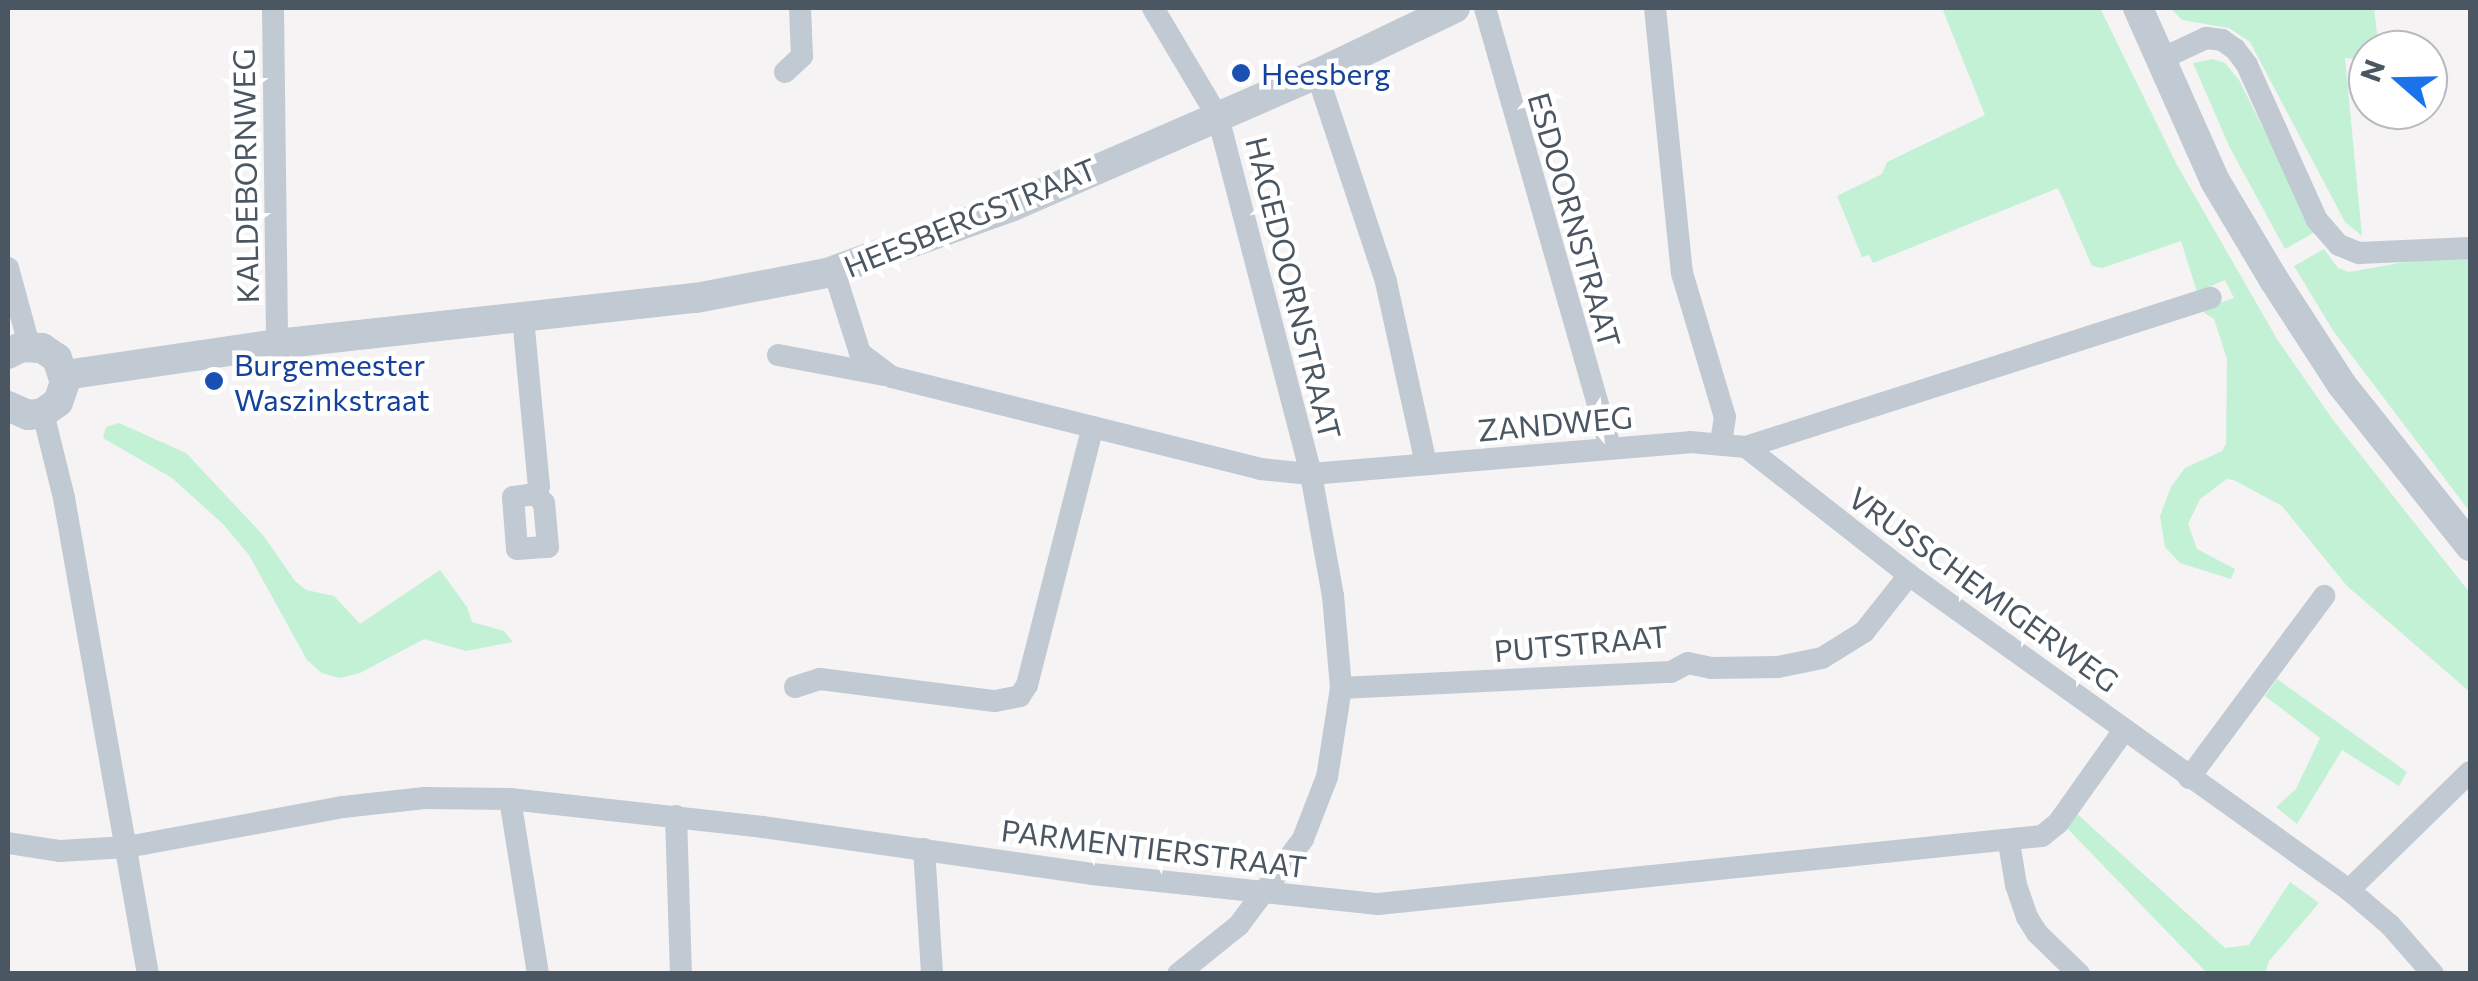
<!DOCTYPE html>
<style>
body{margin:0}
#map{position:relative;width:2478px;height:981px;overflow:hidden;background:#f5f3f3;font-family:Commissioner,sans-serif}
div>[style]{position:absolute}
.green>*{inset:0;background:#c3f1d5}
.minor>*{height:22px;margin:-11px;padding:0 11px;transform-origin:11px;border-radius:11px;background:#c1cad2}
.tertiary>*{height:30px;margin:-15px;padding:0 15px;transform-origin:15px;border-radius:15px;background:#c1cad2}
.dots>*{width:28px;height:28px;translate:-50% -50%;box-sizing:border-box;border:5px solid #fff;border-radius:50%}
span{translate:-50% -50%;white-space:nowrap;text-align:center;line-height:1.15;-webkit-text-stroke:9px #fff;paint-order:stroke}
.transit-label{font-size:30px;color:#164399}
.left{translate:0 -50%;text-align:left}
.street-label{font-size:30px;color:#4a5661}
.frame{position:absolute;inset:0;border:10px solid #4a5661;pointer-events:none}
.north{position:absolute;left:2348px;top:30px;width:100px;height:100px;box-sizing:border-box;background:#fff;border:2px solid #b7bbc0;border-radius:50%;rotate:290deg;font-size:28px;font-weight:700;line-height:40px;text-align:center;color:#4a5661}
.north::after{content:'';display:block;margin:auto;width:35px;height:45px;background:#1a73e8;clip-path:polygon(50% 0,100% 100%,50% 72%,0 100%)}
</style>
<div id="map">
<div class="green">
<i style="clip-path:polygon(1942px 8px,2100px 8px,2177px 165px,2277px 339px,2333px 420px,2470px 593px,2470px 692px,2347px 586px,2282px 506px,2234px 480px,2227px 479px,2200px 499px,2188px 524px,2197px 549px,2235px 569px,2231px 579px,2180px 563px,2165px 547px,2160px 516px,2171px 487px,2185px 468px,2222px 451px,2226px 444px,2227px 359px,2214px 319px,2200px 310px,2234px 298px,2225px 280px,2197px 292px,2181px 241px,2102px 268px,2092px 266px,2058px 188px,1873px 263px,1869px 255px,1862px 257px,1837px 196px,1882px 174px,1887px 162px,1985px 115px)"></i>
<i style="clip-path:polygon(2170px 8px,2374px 8px,2379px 50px,2368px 50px,2368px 60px,2345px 58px,2362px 236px,2345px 222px,2250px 42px,2229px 28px,2182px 20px)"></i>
<i style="clip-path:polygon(2213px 59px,2225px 63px,2239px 80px,2315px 232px,2285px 249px,2230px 148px,2193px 63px)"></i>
<i style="clip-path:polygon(2324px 249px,2338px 268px,2349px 272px,2428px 258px,2470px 258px,2470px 512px,2334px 332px,2294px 266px)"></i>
<i style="clip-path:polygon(119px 423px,186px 453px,263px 535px,295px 581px,306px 590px,334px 596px,360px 624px,440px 570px,467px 607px,472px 622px,504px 631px,513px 642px,466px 651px,424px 639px,360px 673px,339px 678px,322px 673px,307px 660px,249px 555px,223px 524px,172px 478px,103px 438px,106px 427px)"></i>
<i style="clip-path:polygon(2277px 679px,2407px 772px,2399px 786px,2342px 750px,2297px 824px,2276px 807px,2296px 789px,2320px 738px,2265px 696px)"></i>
<i style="clip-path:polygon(2075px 812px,2225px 948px,2249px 945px,2290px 882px,2319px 903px,2269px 961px,2265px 973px,2207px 973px,2065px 826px)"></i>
</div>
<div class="minor">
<i style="left:273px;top:8px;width:336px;rotate:89.3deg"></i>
<i style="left:1153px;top:8px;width:127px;rotate:59.2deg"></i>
<i style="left:1218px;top:117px;width:369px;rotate:75.4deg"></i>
<i style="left:1311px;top:474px;width:124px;rotate:79.8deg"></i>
<i style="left:1333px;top:596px;width:92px;rotate:85deg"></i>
<i style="left:1341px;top:688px;width:90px;rotate:98.9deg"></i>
<i style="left:1327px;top:777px;width:66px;rotate:111.2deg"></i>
<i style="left:1303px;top:839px;width:107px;rotate:126.7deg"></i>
<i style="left:1239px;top:925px;width:78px;rotate:141.2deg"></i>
<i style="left:1485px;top:8px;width:457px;rotate:74.1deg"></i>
<i style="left:1655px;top:8px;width:266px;rotate:84.2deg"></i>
<i style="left:1682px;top:273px;width:150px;rotate:73.4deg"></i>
<i style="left:1725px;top:417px;width:26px;rotate:99deg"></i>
<i style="left:2159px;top:60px;width:52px;rotate:-25.1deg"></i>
<i style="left:2206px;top:38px;width:16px;rotate:7deg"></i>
<i style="left:2222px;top:40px;width:16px;rotate:35deg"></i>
<i style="left:2235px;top:49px;width:20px;rotate:53deg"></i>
<i style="left:2247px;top:65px;width:170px;rotate:65.7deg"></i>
<i style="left:2317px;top:220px;width:33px;rotate:49deg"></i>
<i style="left:2339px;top:245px;width:22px;rotate:22deg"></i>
<i style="left:2359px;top:253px;width:111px;rotate:-2.6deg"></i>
<i style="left:785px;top:72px;width:23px;rotate:-43deg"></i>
<i style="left:802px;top:56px;width:48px;rotate:-92.4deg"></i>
<i style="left:1317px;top:74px;width:219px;rotate:71.6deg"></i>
<i style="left:1386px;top:282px;width:186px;rotate:77.6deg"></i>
<i style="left:8px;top:268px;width:80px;rotate:74.7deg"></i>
<i style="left:834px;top:271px;width:86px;rotate:72.4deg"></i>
<i style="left:860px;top:353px;width:40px;rotate:37deg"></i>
<i style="left:892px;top:377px;width:379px;rotate:14deg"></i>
<i style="left:1260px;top:469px;width:51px;rotate:5.6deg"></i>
<i style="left:1311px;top:474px;width:380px;rotate:-4.8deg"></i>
<i style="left:1690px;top:442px;width:56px;rotate:5.1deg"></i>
<i style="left:1746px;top:447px;width:488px;rotate:-17.8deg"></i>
<i style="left:523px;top:318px;width:169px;rotate:84.6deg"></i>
<i style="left:539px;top:486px;width:9px;rotate:117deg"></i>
<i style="left:535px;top:494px;width:22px;rotate:172deg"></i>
<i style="left:513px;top:497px;width:52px;rotate:85.6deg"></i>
<i style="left:517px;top:549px;width:31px;rotate:-4deg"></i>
<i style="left:548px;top:547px;width:44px;rotate:-95.2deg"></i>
<i style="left:544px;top:503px;width:13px;rotate:-135deg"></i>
<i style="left:778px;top:355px;width:108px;rotate:10.7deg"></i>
<i style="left:43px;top:413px;width:88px;rotate:76.1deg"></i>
<i style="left:64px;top:498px;width:483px;rotate:80deg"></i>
<i style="left:1746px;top:447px;width:207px;rotate:38.1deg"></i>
<i style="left:1909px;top:575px;width:541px;rotate:35.6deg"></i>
<i style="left:2349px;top:890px;width:54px;rotate:40.5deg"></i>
<i style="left:2390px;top:925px;width:65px;rotate:48.7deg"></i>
<i style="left:795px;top:687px;width:26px;rotate:-18deg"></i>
<i style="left:820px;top:679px;width:176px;rotate:7.2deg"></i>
<i style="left:995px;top:701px;width:25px;rotate:-11deg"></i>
<i style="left:1020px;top:696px;width:13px;rotate:-58deg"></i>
<i style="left:1027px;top:685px;width:266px;rotate:-75.7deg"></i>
<i style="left:1341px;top:688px;width:330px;rotate:-2.8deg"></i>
<i style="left:1671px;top:672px;width:19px;rotate:-28deg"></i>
<i style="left:1688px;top:663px;width:24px;rotate:12deg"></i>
<i style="left:1711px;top:668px;width:67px;rotate:-0.9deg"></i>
<i style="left:1778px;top:667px;width:45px;rotate:-11.6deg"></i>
<i style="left:1822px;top:658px;width:49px;rotate:-31.8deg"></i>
<i style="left:1864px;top:632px;width:73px;rotate:-51.7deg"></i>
<i style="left:2189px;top:778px;width:227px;rotate:-53.4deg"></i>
<i style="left:510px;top:799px;width:177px;rotate:80.9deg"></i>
<i style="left:676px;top:816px;width:158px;rotate:88.2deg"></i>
<i style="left:8px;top:843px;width:53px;rotate:8.7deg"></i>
<i style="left:60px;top:851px;width:67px;rotate:-3.4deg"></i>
<i style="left:127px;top:847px;width:220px;rotate:-10.5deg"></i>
<i style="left:343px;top:807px;width:82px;rotate:-6.3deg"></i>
<i style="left:425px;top:798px;width:85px;rotate:0.7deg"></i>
<i style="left:510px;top:799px;width:254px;rotate:6.3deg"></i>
<i style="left:762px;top:827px;width:333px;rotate:8.1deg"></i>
<i style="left:1092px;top:874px;width:288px;rotate:6deg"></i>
<i style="left:1378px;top:904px;width:667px;rotate:-5.85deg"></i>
<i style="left:2042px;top:836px;width:21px;rotate:-39deg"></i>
<i style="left:2058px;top:823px;width:114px;rotate:-54.6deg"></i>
<i style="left:2009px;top:843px;width:43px;rotate:80.5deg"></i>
<i style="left:2016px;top:885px;width:34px;rotate:71deg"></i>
<i style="left:2027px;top:917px;width:19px;rotate:58deg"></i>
<i style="left:2037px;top:933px;width:59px;rotate:44.3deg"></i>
<i style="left:924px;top:849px;width:125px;rotate:86.3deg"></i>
<i style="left:2349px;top:890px;width:169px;rotate:-44.3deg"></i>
</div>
<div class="tertiary">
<i style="left:2138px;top:8px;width:189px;rotate:66deg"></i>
<i style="left:2215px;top:181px;width:115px;rotate:59.2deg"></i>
<i style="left:2274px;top:280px;width:125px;rotate:57.1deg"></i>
<i style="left:2342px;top:385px;width:206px;rotate:51.5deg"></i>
<i style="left:8px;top:354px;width:15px;rotate:-28deg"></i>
<i style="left:21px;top:347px;width:21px;rotate:3deg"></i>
<i style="left:42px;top:348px;width:18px;rotate:34deg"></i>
<i style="left:57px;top:358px;width:25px;rotate:72deg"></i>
<i style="left:65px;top:382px;width:21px;rotate:109deg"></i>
<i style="left:58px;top:402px;width:19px;rotate:144deg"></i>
<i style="left:43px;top:413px;width:15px;rotate:172deg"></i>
<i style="left:28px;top:415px;width:22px;rotate:-156deg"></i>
<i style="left:65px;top:375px;width:214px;rotate:-8.3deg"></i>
<i style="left:277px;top:344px;width:422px;rotate:-6.3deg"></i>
<i style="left:696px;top:298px;width:133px;rotate:-10.8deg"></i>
<i style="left:827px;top:273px;width:198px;rotate:-19.8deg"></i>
<i style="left:1013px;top:206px;width:331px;rotate:-23.5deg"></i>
<i style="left:1317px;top:74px;width:153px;rotate:-25.6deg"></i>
</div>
<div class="dots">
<i style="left:1241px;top:73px;background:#1a4fb4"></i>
<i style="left:214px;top:381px;background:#1a4fb4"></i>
</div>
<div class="transit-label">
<span class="left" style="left:1261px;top:73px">Heesberg</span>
<span class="left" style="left:234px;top:381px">Burgemeester<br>Waszinkstraat</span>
</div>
<div class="street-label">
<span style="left:245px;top:176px;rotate:-91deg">KALDEBORNWEG</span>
<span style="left:970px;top:217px;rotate:-22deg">HEESBERGSTRAAT</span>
<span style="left:1575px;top:220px;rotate:74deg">ESDOORNSTRAAT</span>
<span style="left:1294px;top:288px;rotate:76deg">HAGEDOORNSTRAAT</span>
<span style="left:1555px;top:423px;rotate:-5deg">ZANDWEG</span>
<span style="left:1984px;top:589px;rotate:36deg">VRUSSCHEMIGERWEG</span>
<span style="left:1581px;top:643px;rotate:-5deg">PUTSTRAAT</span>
<span style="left:1154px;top:848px;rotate:7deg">PARMENTIERSTRAAT</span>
</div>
<div class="frame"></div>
<div class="north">N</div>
</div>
